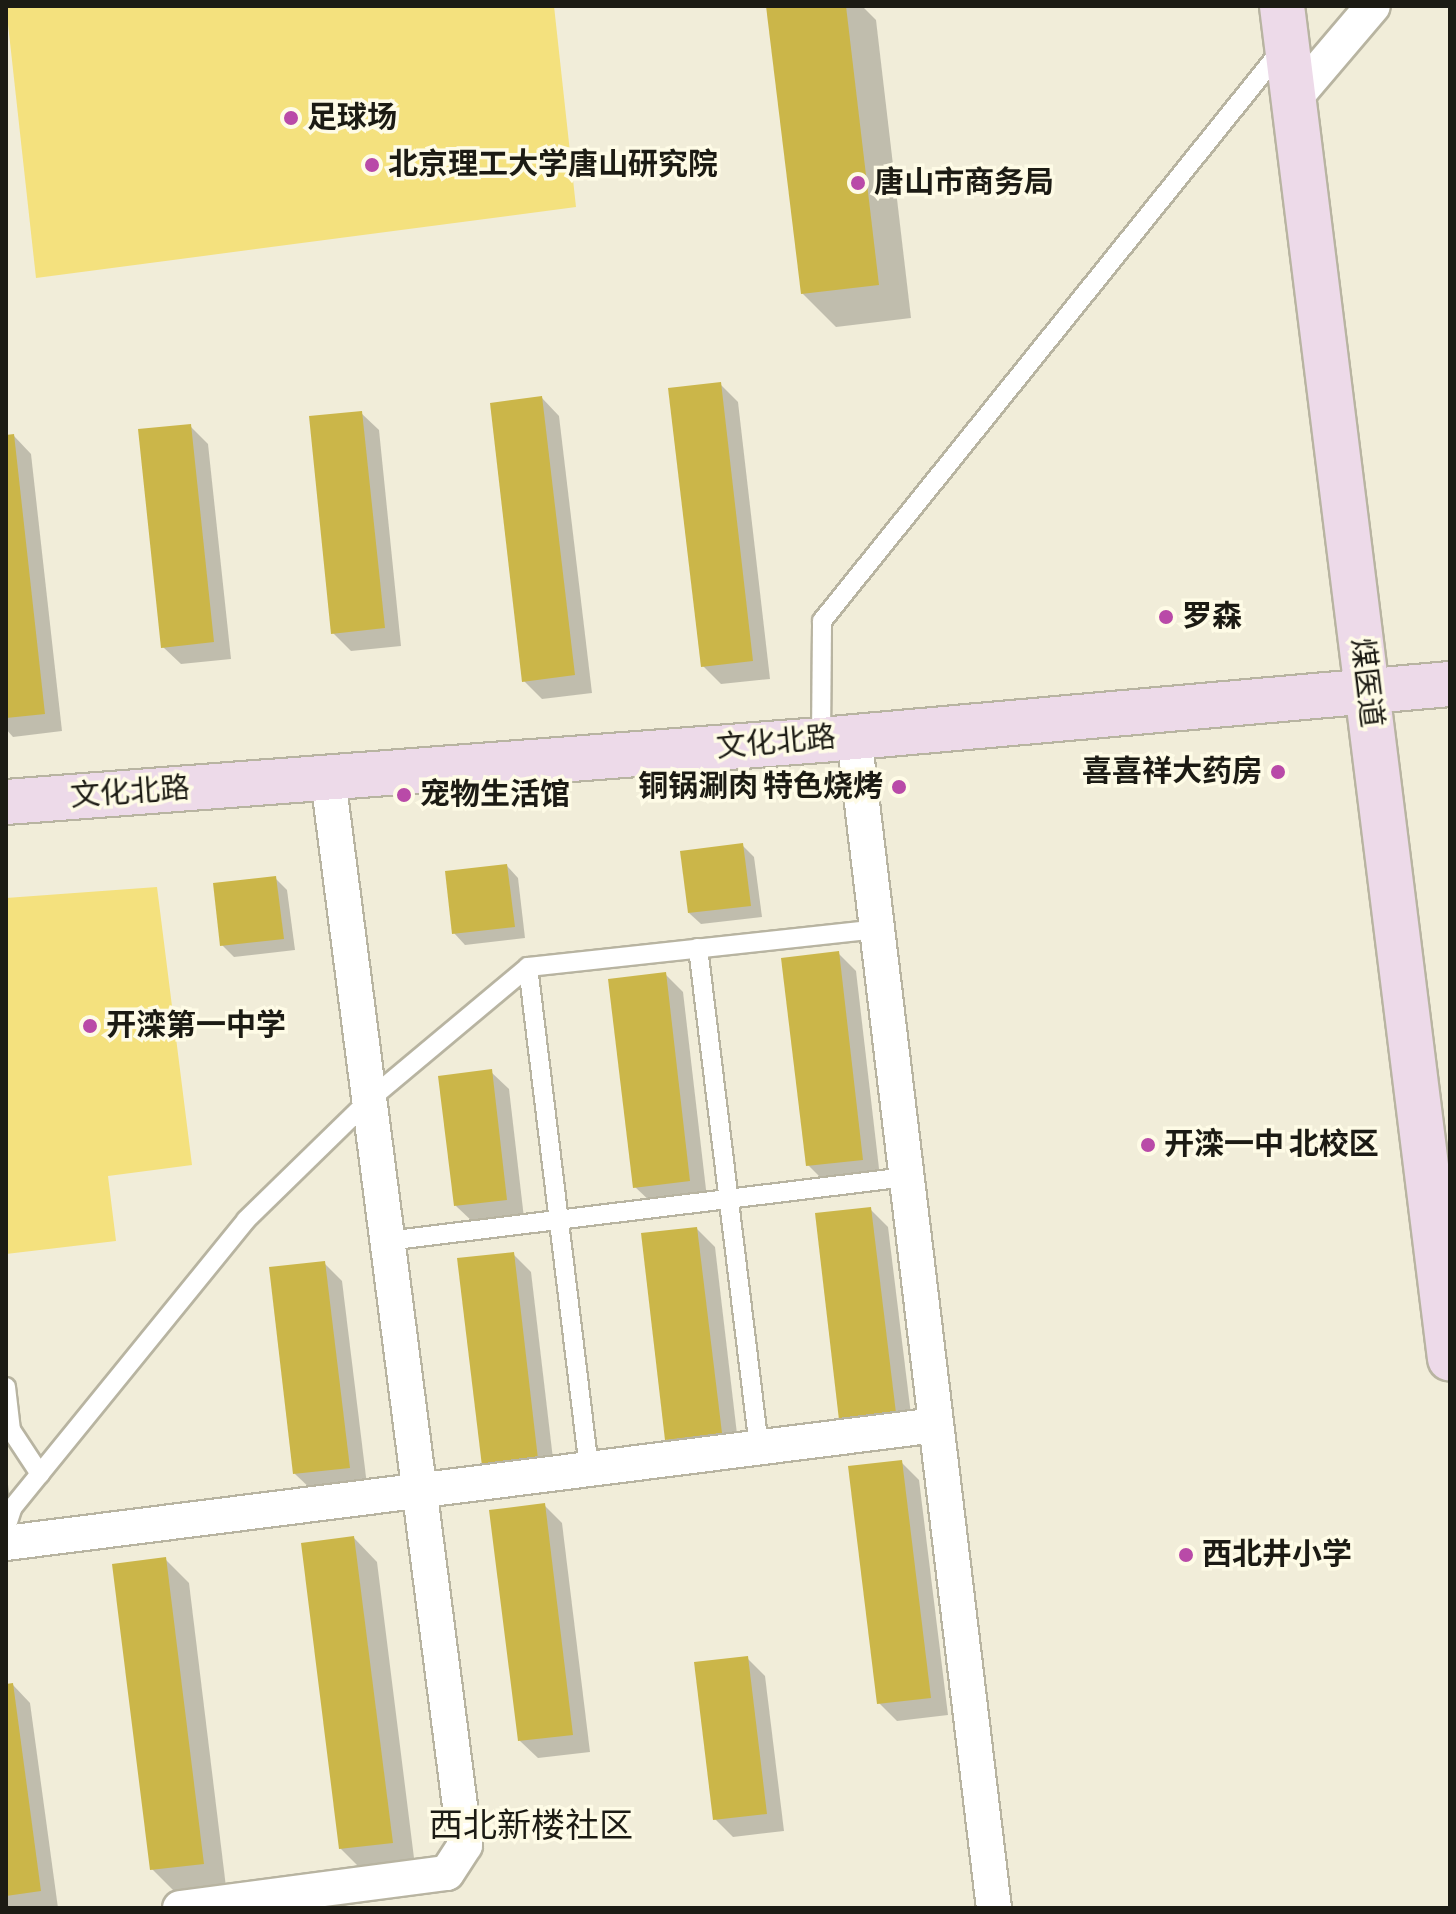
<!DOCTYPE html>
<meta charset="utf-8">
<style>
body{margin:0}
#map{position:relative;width:1456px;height:1914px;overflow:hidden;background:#f1edd9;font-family:"Sofia Sans Condensed","Noto Sans SC",sans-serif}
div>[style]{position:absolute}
.green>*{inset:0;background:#f4e17e}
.shadow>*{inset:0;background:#0003}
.building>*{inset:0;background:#cbb649}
.roads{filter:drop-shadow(2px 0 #b8b4a1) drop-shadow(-2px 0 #b8b4a1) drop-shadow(0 2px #b8b4a1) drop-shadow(0 -2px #b8b4a1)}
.lane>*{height:18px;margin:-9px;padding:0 9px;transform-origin:9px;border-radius:9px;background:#fff}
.street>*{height:34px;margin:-17px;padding:0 17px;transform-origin:17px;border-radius:17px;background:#fff}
.secondary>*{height:44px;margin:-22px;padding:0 22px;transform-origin:22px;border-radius:22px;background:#eddae9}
.dots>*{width:22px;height:22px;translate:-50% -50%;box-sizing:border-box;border:4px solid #fefbe6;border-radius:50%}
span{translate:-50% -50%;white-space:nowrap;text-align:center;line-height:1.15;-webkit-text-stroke:7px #fefbe6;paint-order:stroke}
.poi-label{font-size:30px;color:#1c1b14;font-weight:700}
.left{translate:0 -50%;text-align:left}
.right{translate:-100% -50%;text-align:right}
.street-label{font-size:30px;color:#1c1b14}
.quarter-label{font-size:34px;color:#1c1b14}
.frame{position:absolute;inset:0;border:8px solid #1c1b14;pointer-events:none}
</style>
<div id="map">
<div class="green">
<i style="clip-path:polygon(6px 6px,554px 6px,576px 207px,36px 278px)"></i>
<i style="clip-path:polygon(157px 887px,192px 1165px,108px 1176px,116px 1241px,6px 1254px,6px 898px)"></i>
</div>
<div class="shadow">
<i style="clip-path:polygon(768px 6px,862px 6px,876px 20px,911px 318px,836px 327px,802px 293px)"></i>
<i style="clip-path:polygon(720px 384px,738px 402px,770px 679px,721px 684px,703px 666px)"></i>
<i style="clip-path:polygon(542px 398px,559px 416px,592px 693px,542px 699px,524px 681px)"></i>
<i style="clip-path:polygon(361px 413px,379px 430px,401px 646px,351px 651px,333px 633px)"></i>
<i style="clip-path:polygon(190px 426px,208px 444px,231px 659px,181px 664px,163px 647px)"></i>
<i style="clip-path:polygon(14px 436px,31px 454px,62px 731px,13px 737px,6px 729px,6px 437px)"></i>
<i style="clip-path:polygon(742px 845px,754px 857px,762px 917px,701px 924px,689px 913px)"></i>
<i style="clip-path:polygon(507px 866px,518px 878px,525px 938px,465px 945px,454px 933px)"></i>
<i style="clip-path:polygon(275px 878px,287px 890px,295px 950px,234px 957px,222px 945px)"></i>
<i style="clip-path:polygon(838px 953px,856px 971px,880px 1177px,826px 1183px,808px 1165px)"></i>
<i style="clip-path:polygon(665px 974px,683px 992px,707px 1198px,653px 1204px,635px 1187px)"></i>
<i style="clip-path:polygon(491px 1072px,509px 1089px,524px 1218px,474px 1223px,456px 1206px)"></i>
<i style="clip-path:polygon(870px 1209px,888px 1227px,913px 1431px,859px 1437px,841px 1419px)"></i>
<i style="clip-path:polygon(697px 1229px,715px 1247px,739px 1451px,685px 1457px,667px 1440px)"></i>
<i style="clip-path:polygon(513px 1254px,531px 1272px,555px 1476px,502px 1482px)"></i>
<i style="clip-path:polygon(324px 1263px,342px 1281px,367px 1485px,313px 1491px,295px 1474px)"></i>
<i style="clip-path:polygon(901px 1462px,919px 1480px,948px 1715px,897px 1721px,879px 1703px)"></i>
<i style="clip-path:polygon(6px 1466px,10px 1503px,6px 1504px)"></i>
<i style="clip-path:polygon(544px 1505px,562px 1523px,590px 1752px,538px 1758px,520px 1741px)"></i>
<i style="clip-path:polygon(354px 1538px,377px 1562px,415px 1866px,364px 1872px,340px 1848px)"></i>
<i style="clip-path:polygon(165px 1559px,189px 1583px,226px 1887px,176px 1893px,152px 1869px)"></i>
<i style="clip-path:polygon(747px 1658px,765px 1676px,784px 1831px,733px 1837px,715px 1819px)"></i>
<i style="clip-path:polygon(13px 1685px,30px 1703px,58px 1908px,6px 1908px,6px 1686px)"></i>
</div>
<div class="building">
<i style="clip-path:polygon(766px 6px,846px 6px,879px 285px,801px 294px)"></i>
<i style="clip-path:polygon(721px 382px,753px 661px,701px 667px,668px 388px)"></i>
<i style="clip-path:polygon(542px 396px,575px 675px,522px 682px,490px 403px)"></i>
<i style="clip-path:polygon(362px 411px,385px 628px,331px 634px,309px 416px)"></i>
<i style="clip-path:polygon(191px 424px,214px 642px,161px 648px,138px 429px)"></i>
<i style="clip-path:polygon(14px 434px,45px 714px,6px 718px,6px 435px)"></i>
<i style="clip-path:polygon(743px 843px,751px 906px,688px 913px,680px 851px)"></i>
<i style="clip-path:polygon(507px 864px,515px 927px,452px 934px,445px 871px)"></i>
<i style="clip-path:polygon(276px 876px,284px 939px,220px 946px,213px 883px)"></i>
<i style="clip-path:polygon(839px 951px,863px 1160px,806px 1166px,781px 958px)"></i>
<i style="clip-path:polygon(666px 972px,690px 1181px,633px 1188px,608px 979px)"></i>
<i style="clip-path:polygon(492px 1069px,507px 1200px,454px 1206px,438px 1076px)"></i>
<i style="clip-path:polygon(871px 1207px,896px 1413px,839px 1420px,815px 1213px)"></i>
<i style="clip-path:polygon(697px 1227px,722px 1433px,665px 1440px,641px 1233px)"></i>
<i style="clip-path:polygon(514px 1252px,538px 1459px,482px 1466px,457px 1258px)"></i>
<i style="clip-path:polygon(325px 1261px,350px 1468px,293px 1474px,269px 1267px)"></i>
<i style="clip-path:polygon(902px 1460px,931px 1698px,877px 1704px,848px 1466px)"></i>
<i style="clip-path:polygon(545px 1503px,573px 1735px,518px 1741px,489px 1510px)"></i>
<i style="clip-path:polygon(354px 1536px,393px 1843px,339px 1849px,301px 1543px)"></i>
<i style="clip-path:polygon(166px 1557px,204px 1864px,150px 1870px,112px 1564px)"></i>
<i style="clip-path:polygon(748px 1656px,767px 1814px,713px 1820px,694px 1662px)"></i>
<i style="clip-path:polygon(13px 1683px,41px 1891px,6px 1896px,6px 1684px)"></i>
</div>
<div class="roads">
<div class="lane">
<i style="left:821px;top:740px;width:119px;rotate:-89.5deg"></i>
<i style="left:822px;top:621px;width:734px;rotate:-51.19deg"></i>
<i style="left:698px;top:948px;width:503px;rotate:83.03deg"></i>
<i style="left:528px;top:967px;width:505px;rotate:83.06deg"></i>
<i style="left:387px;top:1241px;width:523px;rotate:-7.03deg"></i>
<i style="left:6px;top:1387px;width:43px;rotate:83.4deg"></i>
<i style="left:11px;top:1430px;width:53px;rotate:56.6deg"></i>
<i style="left:6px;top:1528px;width:22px;rotate:-72deg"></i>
<i style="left:13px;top:1507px;width:370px;rotate:-50.9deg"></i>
<i style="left:246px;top:1220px;width:172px;rotate:-44.3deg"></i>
<i style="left:369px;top:1100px;width:207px;rotate:-39.9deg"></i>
<i style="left:528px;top:967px;width:349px;rotate:-6.2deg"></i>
</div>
<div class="street">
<i style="left:1293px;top:100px;width:123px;rotate:-49.6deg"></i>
<i style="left:854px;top:736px;width:1180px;rotate:83.19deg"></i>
<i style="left:6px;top:1543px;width:937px;rotate:-7.23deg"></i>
<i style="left:180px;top:1908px;width:269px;rotate:-7.5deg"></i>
<i style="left:447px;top:1873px;width:33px;rotate:-57deg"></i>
<i style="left:465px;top:1845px;width:1075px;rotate:-97.32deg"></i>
</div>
<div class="secondary">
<i style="left:1282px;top:6px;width:1363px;rotate:82.92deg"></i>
<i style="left:6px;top:802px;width:817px;rotate:-4.35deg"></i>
<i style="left:821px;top:740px;width:631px;rotate:-5.09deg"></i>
</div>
</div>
<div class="dots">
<i style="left:291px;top:118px;background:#b94aa8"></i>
<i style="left:372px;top:165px;background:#b94aa8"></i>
<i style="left:858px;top:183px;background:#b94aa8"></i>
<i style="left:1166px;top:617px;background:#b94aa8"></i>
<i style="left:1278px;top:772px;background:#b94aa8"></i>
<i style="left:899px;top:787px;background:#b94aa8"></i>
<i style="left:404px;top:795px;background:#b94aa8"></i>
<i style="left:90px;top:1026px;background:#b94aa8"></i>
<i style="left:1148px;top:1145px;background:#b94aa8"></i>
<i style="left:1186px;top:1555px;background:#b94aa8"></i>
</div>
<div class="poi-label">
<span class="left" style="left:307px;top:118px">足球场</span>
<span class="left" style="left:388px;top:165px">北京理工大学唐山研究院</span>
<span class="left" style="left:874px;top:183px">唐山市商务局</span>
<span class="left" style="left:1182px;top:617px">罗森</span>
<span class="right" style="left:1262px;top:772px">喜喜祥大药房</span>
<span class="right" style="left:883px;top:787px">铜锅涮肉 特色烧烤</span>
<span class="left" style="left:420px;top:795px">宠物生活馆</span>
<span class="left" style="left:106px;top:1026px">开滦第一中学</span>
<span class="left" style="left:1164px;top:1145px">开滦一中 北校区</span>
<span class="left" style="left:1202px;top:1555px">西北井小学</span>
</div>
<div class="street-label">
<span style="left:1366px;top:683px;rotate:83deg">煤医道</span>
<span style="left:776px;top:743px;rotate:-5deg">文化北路</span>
<span style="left:130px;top:793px;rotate:-4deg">文化北路</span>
</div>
<div class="quarter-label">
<span style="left:531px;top:1827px">西北新楼社区</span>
</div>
<div class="frame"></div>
</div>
